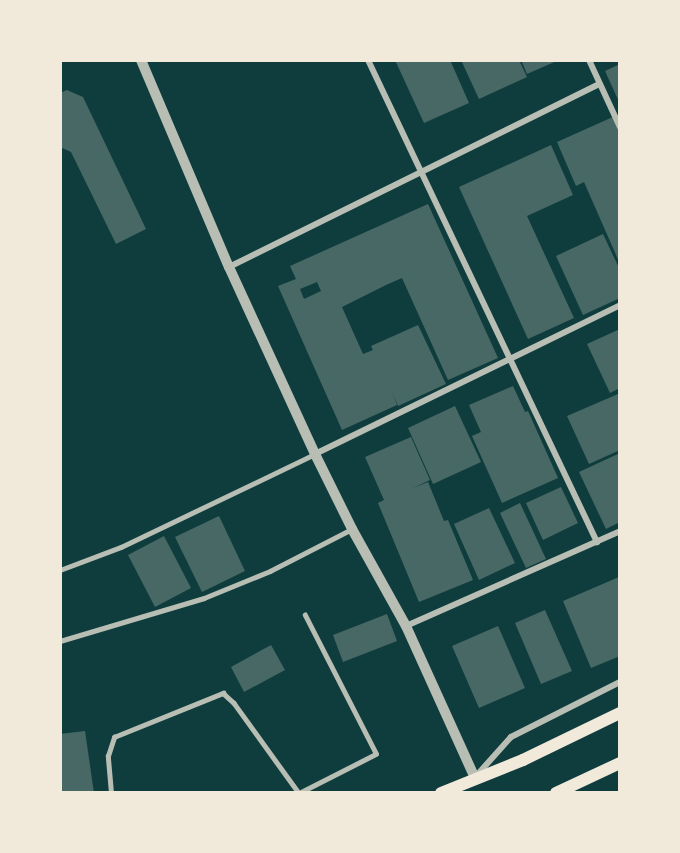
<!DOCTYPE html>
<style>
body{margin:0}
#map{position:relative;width:680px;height:853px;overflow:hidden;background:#0f3d3e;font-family:Inter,sans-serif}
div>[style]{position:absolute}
.building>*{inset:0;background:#486865}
.service>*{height:4.5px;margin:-2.25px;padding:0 2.25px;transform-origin:2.25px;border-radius:2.25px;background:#b8beb3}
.minor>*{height:6px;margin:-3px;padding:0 3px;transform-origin:3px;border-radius:3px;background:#b8beb3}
.tertiary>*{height:10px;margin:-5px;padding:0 5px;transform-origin:5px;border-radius:5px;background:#b8beb3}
.secondary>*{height:12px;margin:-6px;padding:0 6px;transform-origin:6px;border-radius:6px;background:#f1e9da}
span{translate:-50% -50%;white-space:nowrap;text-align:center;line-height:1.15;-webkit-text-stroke:4.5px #f1e9da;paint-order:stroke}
.frame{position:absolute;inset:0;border:62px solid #f1e9da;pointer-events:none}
</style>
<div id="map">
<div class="building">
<i style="clip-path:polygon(395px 60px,450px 60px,469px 103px,424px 123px)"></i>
<i style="clip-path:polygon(461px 60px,519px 60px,527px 77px,479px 99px)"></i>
<i style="clip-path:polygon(521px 60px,559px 60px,527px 74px)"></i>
<i style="clip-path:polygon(620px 64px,620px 104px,605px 71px)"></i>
<i style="clip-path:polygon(67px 90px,83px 97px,146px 229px,116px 244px,71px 152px,60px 147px,60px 93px)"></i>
<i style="clip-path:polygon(615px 116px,620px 128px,620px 264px,584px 182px,576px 186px,557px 142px)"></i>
<i style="clip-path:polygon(551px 145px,573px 195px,527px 216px,574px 318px,528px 339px,459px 187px)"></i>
<i style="clip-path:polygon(evenodd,428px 204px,498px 358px,448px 380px,402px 278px,386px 285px,342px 307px,363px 354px,373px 350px,371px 346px,418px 325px,446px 384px,398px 406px,392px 392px,397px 405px,342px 430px,278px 286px,296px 279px,290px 266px,428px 204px,317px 282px,321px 291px,304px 299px,300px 289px,317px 282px)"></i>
<i style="clip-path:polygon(603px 234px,620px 270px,620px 298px,583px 315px,556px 256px)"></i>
<i style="clip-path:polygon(620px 329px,620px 388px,610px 393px,587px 344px)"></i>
<i style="clip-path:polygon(513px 386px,525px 412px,528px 411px,558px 478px,502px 503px,472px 436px,481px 432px,469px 405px)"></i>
<i style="clip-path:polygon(618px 394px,620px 450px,589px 464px,567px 416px)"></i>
<i style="clip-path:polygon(455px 406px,481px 462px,433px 484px,408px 428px)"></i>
<i style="clip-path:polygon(411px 437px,430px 480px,413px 488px,428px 482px,444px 521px,448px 520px,473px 580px,419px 602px,378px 503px,384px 500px,365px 457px)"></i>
<i style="clip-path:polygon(620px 453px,620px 522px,606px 529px,579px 472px)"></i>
<i style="clip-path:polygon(561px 487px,578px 523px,543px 540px,526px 503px)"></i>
<i style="clip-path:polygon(520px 503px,546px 559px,526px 568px,500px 513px)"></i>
<i style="clip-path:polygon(489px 508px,515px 563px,479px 580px,454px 524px)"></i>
<i style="clip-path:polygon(219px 516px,245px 571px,202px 592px,175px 537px)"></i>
<i style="clip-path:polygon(164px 536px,191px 588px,155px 607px,128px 555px)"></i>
<i style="clip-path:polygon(619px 577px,620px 656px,591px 668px,563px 601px)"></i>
<i style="clip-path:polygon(545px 610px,572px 671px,541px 684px,515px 623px)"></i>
<i style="clip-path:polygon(387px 614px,397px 641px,343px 662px,333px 635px)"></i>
<i style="clip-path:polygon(498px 626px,525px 688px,479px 708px,452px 646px)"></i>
<i style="clip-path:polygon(271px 645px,285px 670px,244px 692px,231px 667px)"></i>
<i style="clip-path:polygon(85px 731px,94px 793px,60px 793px,60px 734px)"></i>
</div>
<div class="service">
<i style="left:60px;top:570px;width:65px;rotate:-20.7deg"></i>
<i style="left:121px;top:547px;width:215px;rotate:-25.6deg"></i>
<i style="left:60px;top:641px;width:150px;rotate:-16.6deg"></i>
<i style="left:204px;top:598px;width:71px;rotate:-22.2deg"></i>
<i style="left:270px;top:571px;width:92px;rotate:-27.1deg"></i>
<i style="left:111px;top:793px;width:37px;rotate:-95deg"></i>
<i style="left:108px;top:756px;width:20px;rotate:-72deg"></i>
<i style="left:114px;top:737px;width:118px;rotate:-22deg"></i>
<i style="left:223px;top:693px;width:15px;rotate:42deg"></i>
<i style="left:234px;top:703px;width:111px;rotate:54.2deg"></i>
<i style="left:299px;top:793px;width:86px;rotate:-26.9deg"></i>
<i style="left:376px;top:754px;width:156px;rotate:-117.1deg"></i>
</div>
<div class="minor">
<i style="left:368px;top:60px;width:534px;rotate:64.59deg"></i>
<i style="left:589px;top:60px;width:74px;rotate:65.2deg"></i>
<i style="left:229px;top:267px;width:413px;rotate:-26.3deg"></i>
<i style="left:315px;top:454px;width:339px;rotate:-26deg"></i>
<i style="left:406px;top:626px;width:234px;rotate:-23.9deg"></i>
<i style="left:477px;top:775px;width:51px;rotate:-48.2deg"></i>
<i style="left:511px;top:737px;width:122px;rotate:-26.8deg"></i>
</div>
<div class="tertiary">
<i style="left:141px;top:60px;width:225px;rotate:67deg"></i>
<i style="left:229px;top:267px;width:206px;rotate:65.3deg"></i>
<i style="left:315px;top:454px;width:84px;rotate:63.7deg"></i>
<i style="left:352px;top:529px;width:111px;rotate:60.9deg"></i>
<i style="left:406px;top:626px;width:167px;rotate:65.6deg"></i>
</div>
<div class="secondary">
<i style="left:441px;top:793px;width:88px;rotate:-21.9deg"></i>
<i style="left:523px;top:760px;width:108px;rotate:-25.9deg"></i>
<i style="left:556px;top:793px;width:71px;rotate:-25.1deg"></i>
</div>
<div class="frame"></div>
</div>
